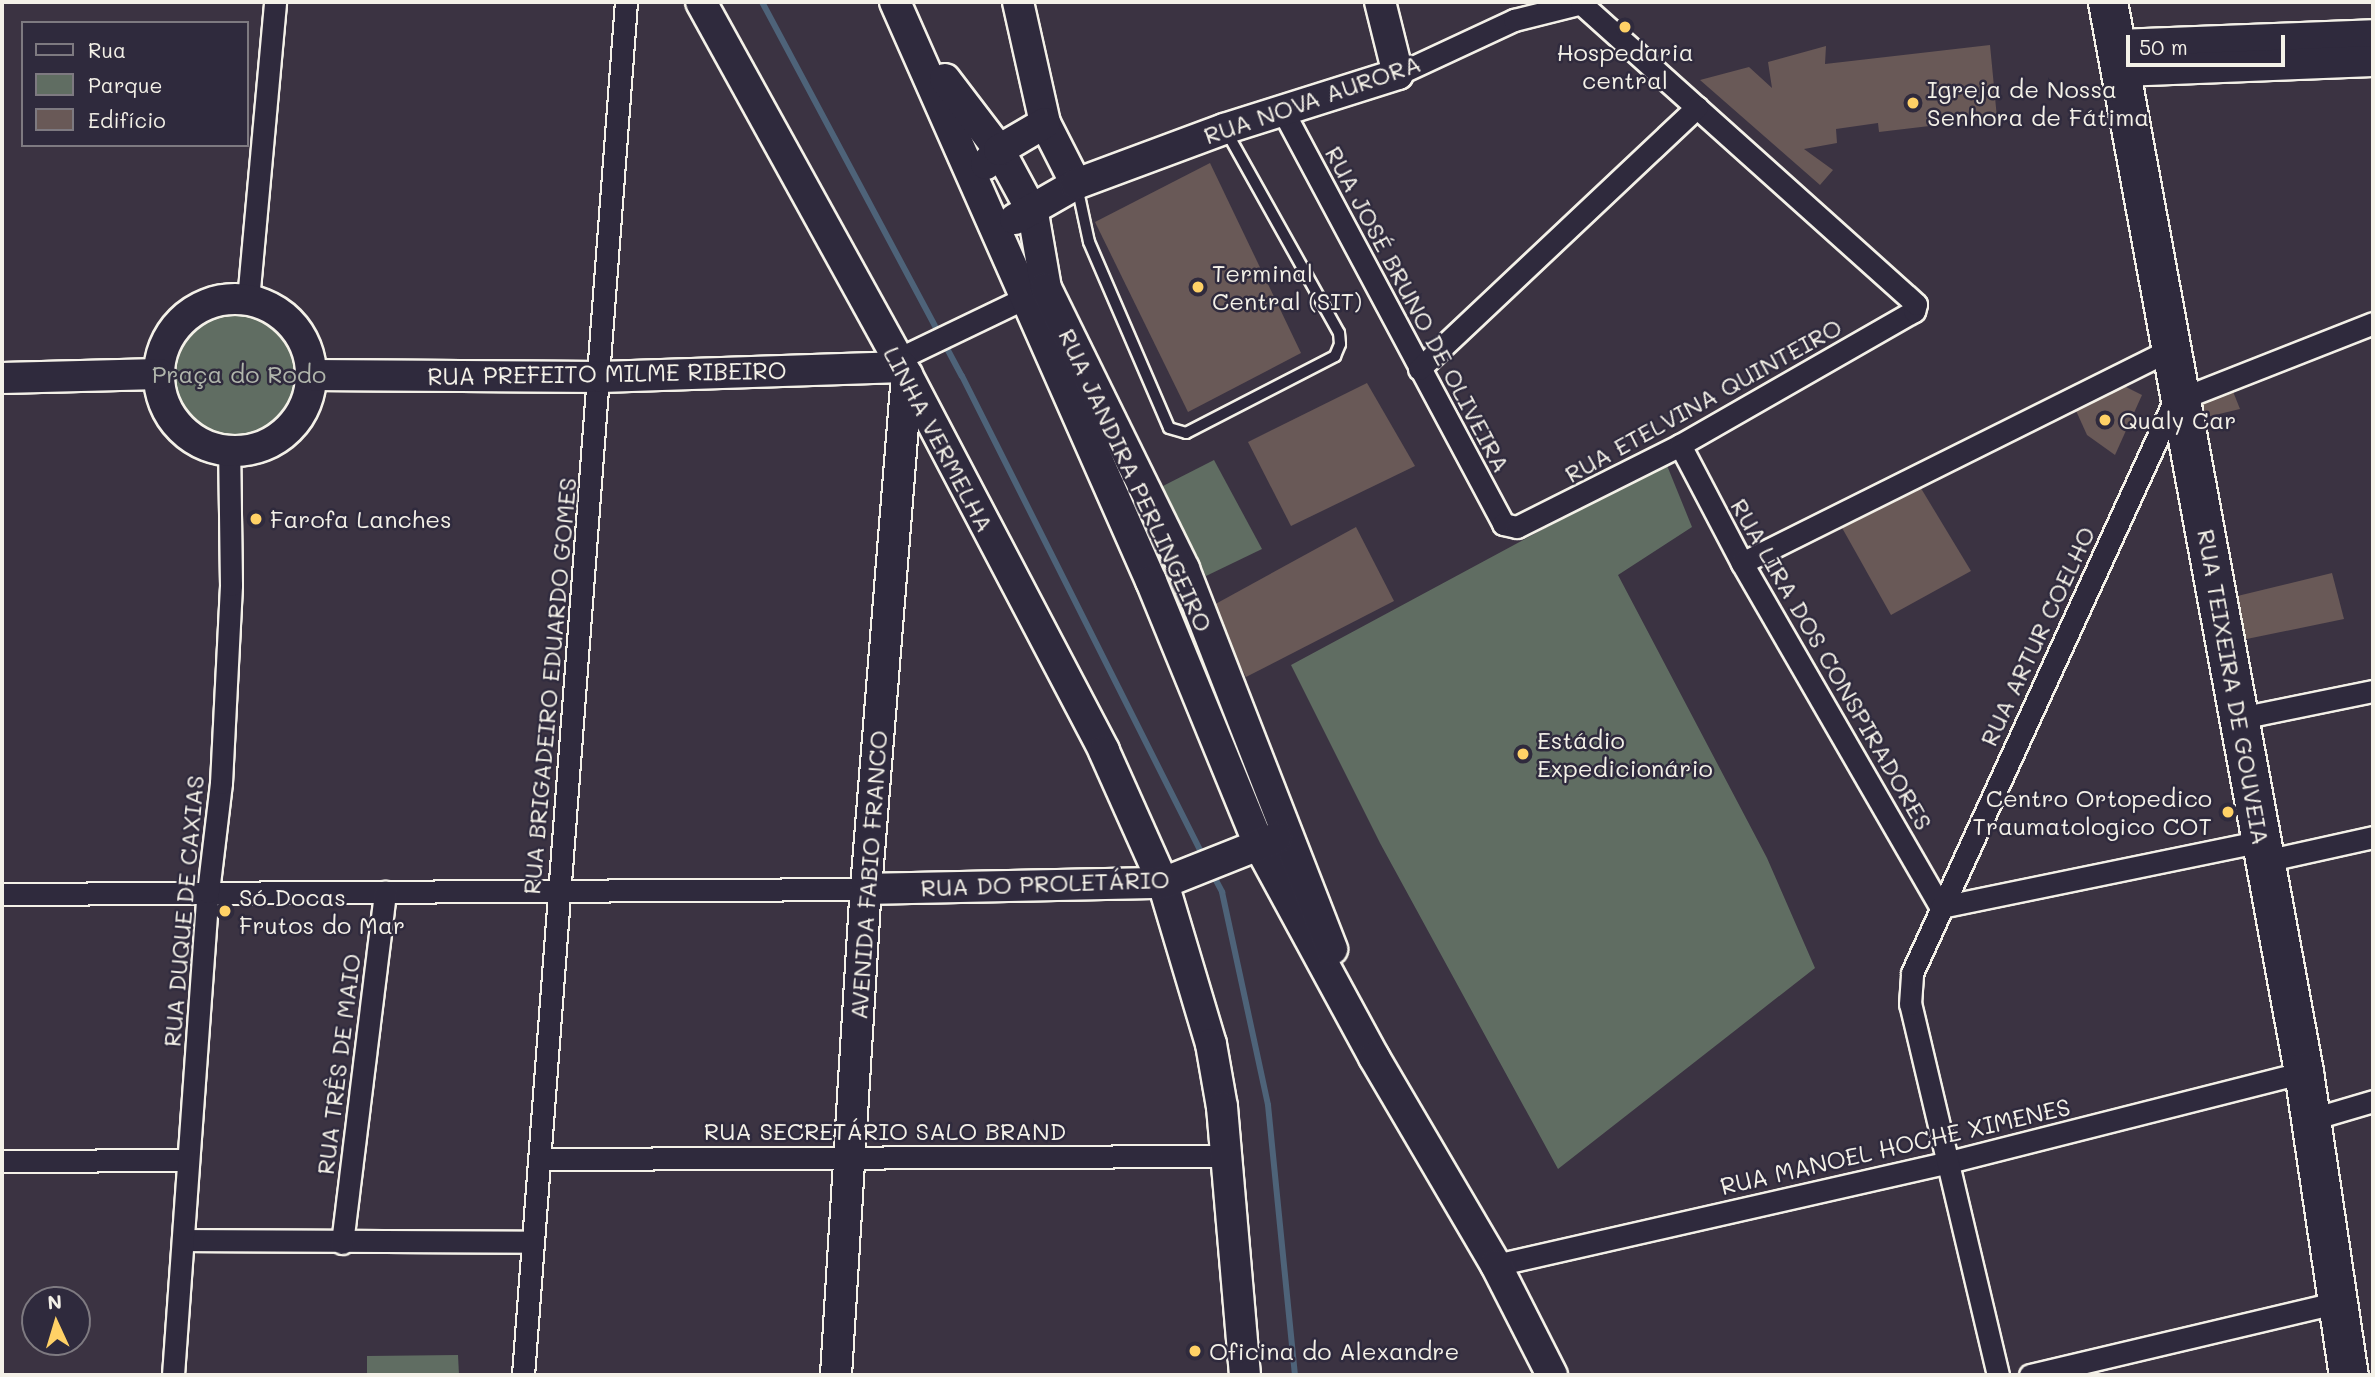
<!DOCTYPE html>
<meta charset="utf-8">
<style>
body{margin:0}
#map{position:relative;width:2375px;height:1377px;overflow:hidden;background:#3b3342;font-family:Mali,sans-serif}
div>[style]{position:absolute}
.green>*{inset:0;background:#606d62}
.round{border-radius:50%}
.stream>*{height:6px;margin:-3px;padding:0 3px;transform-origin:3px;border-radius:3px;background:#4e6379}
.building>*{inset:0;background:#695957}
.roads{filter:drop-shadow(2px 0 #f4f1e8) drop-shadow(-2px 0 #f4f1e8) drop-shadow(0 2px #f4f1e8) drop-shadow(0 -2px #f4f1e8)}
.lane>*{height:10px;margin:-5px;padding:0 5px;transform-origin:5px;border-radius:5px;background:#2f2a3d}
.street>*{height:21px;margin:-10.5px;padding:0 10.5px;transform-origin:10.5px;border-radius:10.5px;background:#2f2a3d}
.secondary>*{height:30px;margin:-15px;padding:0 15px;transform-origin:15px;border-radius:15px;background:#2f2a3d}
.secondary>.ring{margin:-15px;padding:0;box-sizing:content-box;background:none;border:30px solid #2f2a3d;border-radius:50%}
.highway>*{height:38px;margin:-19px;padding:0 19px;transform-origin:19px;border-radius:19px;background:#2f2a3d}
.dots>*{width:19px;height:19px;translate:-50% -50%;box-sizing:border-box;border:4px solid #2f2a3d;border-radius:50%}
span{translate:-50% -50%;white-space:nowrap;text-align:center;line-height:1.15;-webkit-text-stroke:5px #2f2a3d;paint-order:stroke}
.poi-label{font-size:24px;color:#f4f1e8}
.left{translate:0 -50%;text-align:left}
.right{translate:-100% -50%;text-align:right}
.street-label{font-size:24px;color:#f4f1e8}
.park-label{font-size:24px;color:#b1b6ac}
.frame{position:absolute;inset:0;border:4px solid #f4f1e8;pointer-events:none}
.legend{position:absolute;left:21px;top:21px;width:228px;height:126px;box-sizing:border-box;background:#2f2a3d;border:2px solid #7e7a81;margin:0;padding:9px 12px;list-style:none;font-size:21px;color:#f4f1e8}
.legend li{display:flex;align-items:center;gap:14px;height:35px}
.legend b{width:35px;border:2px solid #7e7a81}
.north{position:absolute;left:21px;top:1286px;width:70px;height:70px;box-sizing:border-box;background:#2f2a3d;border:2px solid #7e7a81;border-radius:50%;rotate:356deg;font-size:19px;font-weight:700;line-height:28px;text-align:center;color:#f4f1e8}
.north::after{content:'';display:block;margin:auto;width:24px;height:32px;background:#ffd166;clip-path:polygon(50% 0,100% 100%,50% 72%,0 100%)}
.scale{position:absolute;left:2126px;top:35px;width:159px;height:32px;box-sizing:border-box;border:4px solid #f4f1e8;border-top:0;padding-left:9px;font-size:21px;line-height:24px;white-space:nowrap;color:#f4f1e8;-webkit-text-stroke:5px #2f2a3d;paint-order:stroke}
</style>
<div id="map">
<div class="green">
<i class="round" style="left:173px;top:308px;width:132px;height:132px"></i>
<i style="clip-path:polygon(1214px 460px,1262px 549px,1206px 576px,1161px 487px)"></i>
<i style="clip-path:polygon(1666px 463px,1692px 527px,1618px 575px,1767px 858px,1815px 968px,1558px 1169px,1380px 843px,1291px 665px)"></i>
<i style="clip-path:polygon(458px 1355px,459px 1375px,367px 1375px,367px 1356px)"></i>
</div>
<div class="stream">
<i style="left:762px;top:2px;width:424px;rotate:61.9deg"></i>
<i style="left:962px;top:376px;width:539px;rotate:63.34deg"></i>
<i style="left:1211px;top:871px;width:24px;rotate:62deg"></i>
<i style="left:1222px;top:892px;width:218px;rotate:77.8deg"></i>
<i style="left:1268px;top:1105px;width:271px;rotate:84.3deg"></i>
</div>
<div class="building">
<i style="clip-path:polygon(1990px 45px,1997px 118px,1879px 132px,1878px 123px,1836px 129px,1837px 143px,1804px 149px,1833px 170px,1820px 185px,1700px 80px,1749px 67px,1772px 88px,1768px 62px,1826px 46px,1825px 64px)"></i>
<i style="clip-path:polygon(1210px 163px,1301px 353px,1188px 412px,1095px 222px)"></i>
<i style="clip-path:polygon(2114px 381px,2142px 395px,2115px 455px,2087px 435px,2073px 404px)"></i>
<i style="clip-path:polygon(1367px 383px,1415px 466px,1291px 526px,1248px 442px)"></i>
<i style="clip-path:polygon(2230px 384px,2240px 409px,2194px 420px,2191px 399px)"></i>
<i style="clip-path:polygon(1919px 485px,1971px 571px,1891px 615px,1841px 526px)"></i>
<i style="clip-path:polygon(1356px 527px,1394px 601px,1246px 677px,1210px 607px)"></i>
<i style="clip-path:polygon(2332px 573px,2344px 619px,2232px 642px,2225px 599px)"></i>
</div>
<div class="roads">
<div class="lane">
<i style="left:1077px;top:186px;width:57px;rotate:77.9deg"></i>
<i style="left:1089px;top:242px;width:202px;rotate:66.7deg"></i>
<i style="left:1169px;top:428px;width:18px;rotate:16deg"></i>
<i style="left:1186px;top:433px;width:168px;rotate:-27.3deg"></i>
<i style="left:1335px;top:356px;width:13px;rotate:-67deg"></i>
<i style="left:1340px;top:344px;width:11px;rotate:-95deg"></i>
<i style="left:1339px;top:333px;width:231px;rotate:-119.2deg"></i>
</div>
<div class="street">
<i style="left:1398px;top:74px;width:128px;rotate:-25deg"></i>
<i style="left:1514px;top:20px;width:74px;rotate:-14deg"></i>
<i style="left:1284px;top:113px;width:466px;rotate:61.9deg"></i>
<i style="left:1503px;top:524px;width:14px;rotate:12deg"></i>
<i style="left:1517px;top:527px;width:182px;rotate:-26.7deg"></i>
<i style="left:1680px;top:445px;width:270px;rotate:-29.8deg"></i>
<i style="left:1914px;top:311px;width:7px;rotate:-74deg"></i>
<i style="left:1916px;top:304px;width:450px;rotate:-138.1deg"></i>
<i style="left:248px;top:300px;width:299px;rotate:-84.8deg"></i>
<i style="left:898px;top:359px;width:143px;rotate:-25.7deg"></i>
<i style="left:1419px;top:369px;width:382px;rotate:-43.3deg"></i>
<i style="left:2183px;top:398px;width:204px;rotate:-21.5deg"></i>
<i style="left:1680px;top:445px;width:133px;rotate:62.3deg"></i>
<i style="left:1742px;top:563px;width:397px;rotate:60deg"></i>
<i style="left:1742px;top:563px;width:484px;rotate:-26.5deg"></i>
<i style="left:2240px;top:718px;width:136px;rotate:-11.5deg"></i>
<i style="left:2265px;top:861px;width:111px;rotate:-12.5deg"></i>
<i style="left:2px;top:894px;width:864px;rotate:-0.33deg"></i>
<i style="left:1941px;top:907px;width:328px;rotate:-11.6deg"></i>
<i style="left:2312px;top:1119px;width:64px;rotate:-16.4deg"></i>
<i style="left:541px;top:1159px;width:689px;rotate:-0.25deg"></i>
<i style="left:2px;top:1161px;width:186px;rotate:-0.3deg"></i>
<i style="left:184px;top:1240px;width:347px;rotate:0.3deg"></i>
<i style="left:342px;top:1243px;width:354px;rotate:-83deg"></i>
<i style="left:1496px;top:1265px;width:460px;rotate:-12.8deg"></i>
<i style="left:1945px;top:1163px;width:370px;rotate:-14.2deg"></i>
<i style="left:173px;top:1375px;width:484px;rotate:-85.9deg"></i>
<i style="left:208px;top:892px;width:110px;rotate:-83.2deg"></i>
<i style="left:221px;top:783px;width:198px;rotate:-87.1deg"></i>
<i style="left:231px;top:585px;width:135px;rotate:-90.8deg"></i>
<i style="left:523px;top:1375px;width:1377px;rotate:-85.71deg"></i>
<i style="left:1998px;top:1375px;width:381px;rotate:-103.3deg"></i>
<i style="left:1910px;top:1004px;width:31px;rotate:-86deg"></i>
<i style="left:1912px;top:973px;width:636px;rotate:-65.37deg"></i>
<i style="left:2030px;top:1375px;width:317px;rotate:-13.3deg"></i>
</div>
<div class="secondary">
<i style="left:701px;top:2px;width:426px;rotate:61.1deg"></i>
<i style="left:907px;top:375px;width:424px;rotate:62.3deg"></i>
<i style="left:1104px;top:751px;width:145px;rotate:65.9deg"></i>
<i style="left:1163px;top:883px;width:168px;rotate:73.4deg"></i>
<i style="left:1211px;top:1044px;width:64px;rotate:80.1deg"></i>
<i style="left:1222px;top:1107px;width:269px;rotate:85.1deg"></i>
<i style="left:895px;top:2px;width:633px;rotate:66.15deg"></i>
<i style="left:1151px;top:581px;width:290px;rotate:67.7deg"></i>
<i style="left:1261px;top:849px;width:237px;rotate:61.5deg"></i>
<i style="left:1374px;top:1057px;width:241px;rotate:59.6deg"></i>
<i style="left:1496px;top:1265px;width:123px;rotate:63deg"></i>
<i style="left:1018px;top:2px;width:124px;rotate:77.4deg"></i>
<i style="left:1045px;top:123px;width:68px;rotate:63.1deg"></i>
<i style="left:2118px;top:45px;width:255px;rotate:-2.2deg"></i>
<i style="left:2122px;top:71px;width:251px;rotate:-2.3deg"></i>
<i style="left:945px;top:79px;width:89px;rotate:52.7deg"></i>
<i style="left:999px;top:150px;width:72px;rotate:61.6deg"></i>
<i style="left:1033px;top:213px;width:76px;rotate:80.2deg"></i>
<i style="left:1046px;top:288px;width:313px;rotate:63.8deg"></i>
<i style="left:1184px;top:569px;width:408px;rotate:68.7deg"></i>
<i style="left:986px;top:164px;width:19px;rotate:-47deg"></i>
<i style="left:999px;top:150px;width:53px;rotate:-30.4deg"></i>
<i style="left:1015px;top:219px;width:70px;rotate:-29.8deg"></i>
<i style="left:1076px;top:184px;width:158px;rotate:-20.4deg"></i>
<i style="left:1224px;top:129px;width:182px;rotate:-17.5deg"></i>
<i style="left:1398px;top:74px;width:74px;rotate:-104deg"></i>
<i class="ring" style="left:159px;top:299px;width:122px;height:122px"></i>
<i style="left:311px;top:375px;width:290px;rotate:0.4deg"></i>
<i style="left:601px;top:377px;width:302px;rotate:-1.9deg"></i>
<i style="left:2px;top:378px;width:157px;rotate:-1.5deg"></i>
<i style="left:866px;top:889px;width:297px;rotate:-1.2deg"></i>
<i style="left:1163px;top:883px;width:122px;rotate:-21.7deg"></i>
<i style="left:836px;top:1375px;width:487px;rotate:-86.5deg"></i>
<i style="left:866px;top:889px;width:516px;rotate:-85.44deg"></i>
</div>
<div class="highway">
<i style="left:2108px;top:2px;width:1088px;rotate:79.62deg"></i>
<i style="left:2304px;top:1072px;width:306px;rotate:81.6deg"></i>
</div>
</div>
<div class="dots">
<i style="left:1625px;top:27px;background:#ffd166"></i>
<i style="left:1913px;top:103px;background:#ffd166"></i>
<i style="left:1198px;top:287px;background:#ffd166"></i>
<i style="left:2105px;top:420px;background:#ffd166"></i>
<i style="left:256px;top:519px;background:#ffd166"></i>
<i style="left:1523px;top:754px;background:#ffd166"></i>
<i style="left:2228px;top:812px;background:#ffd166"></i>
<i style="left:225px;top:911px;background:#ffd166"></i>
<i style="left:1195px;top:1351px;background:#ffd166"></i>
</div>
<div class="poi-label">
<span style="left:1625px;top:66px">Hospedaria<br>central</span>
<span class="left" style="left:1927px;top:103px">Igreja de Nossa<br>Senhora de Fátima</span>
<span class="left" style="left:1212px;top:287px">Terminal<br>Central (SIT)</span>
<span class="left" style="left:2119px;top:420px">Qualy Car</span>
<span class="left" style="left:270px;top:519px">Farofa Lanches</span>
<span class="left" style="left:1537px;top:754px">Estádio<br>Expedicionário</span>
<span class="right" style="left:2212px;top:812px">Centro Ortopedico<br>Traumatologico COT</span>
<span class="left" style="left:239px;top:911px">Só Docas<br>Frutos do Mar</span>
<span class="left" style="left:1209px;top:1351px">Oficina do Alexandre</span>
</div>
<div class="street-label">
<span style="left:1312px;top:99px;rotate:-19deg">RUA NOVA AURORA</span>
<span style="left:1418px;top:309px;rotate:62deg">RUA JOSÉ BRUNO DE OLIVEIRA</span>
<span style="left:607px;top:373px;rotate:-1deg">RUA PREFEITO MILME RIBEIRO</span>
<span style="left:1703px;top:400px;rotate:-29deg">RUA ETELVINA QUINTEIRO</span>
<span style="left:939px;top:439px;rotate:62deg">LINHA VERMELHA</span>
<span style="left:1136px;top:480px;rotate:65deg">RUA JANDIRA PERLINGEIRO</span>
<span style="left:2037px;top:636px;rotate:-65deg">RUA ARTUR COELHO</span>
<span style="left:1832px;top:664px;rotate:60deg">RUA LIRA DOS CONSPIRADORES</span>
<span style="left:549px;top:686px;rotate:-85deg">RUA BRIGADEIRO EDUARDO GOMES</span>
<span style="left:2234px;top:687px;rotate:80deg">RUA TEIXEIRA DE GOUVEIA</span>
<span style="left:868px;top:875px;rotate:-86deg">AVENIDA FABIO FRANCO</span>
<span style="left:1045px;top:883px;rotate:-2deg">RUA DO PROLETÁRIO</span>
<span style="left:183px;top:911px;rotate:-85deg">RUA DUQUE DE CAXIAS</span>
<span style="left:338px;top:1064px;rotate:-83deg">RUA TRÊS DE MAIO</span>
<span style="left:885px;top:1131px">RUA SECRETÁRIO SALO BRAND</span>
<span style="left:1895px;top:1146px;rotate:-13deg">RUA MANOEL HOCHE XIMENES</span>
</div>
<div class="park-label">
<span style="left:239px;top:374px">Praça do Rodo</span>
</div>
<div class="frame"></div>
<ul class="legend">
<li><b style="height:9px;background:#2f2a3d"></b>Rua</li>
<li><b style="height:19px;background:#606d62"></b>Parque</li>
<li><b style="height:19px;background:#695957"></b>Edifício</li>
</ul>
<div class="north">N</div>
<div class="scale">50 m</div>
</div>
